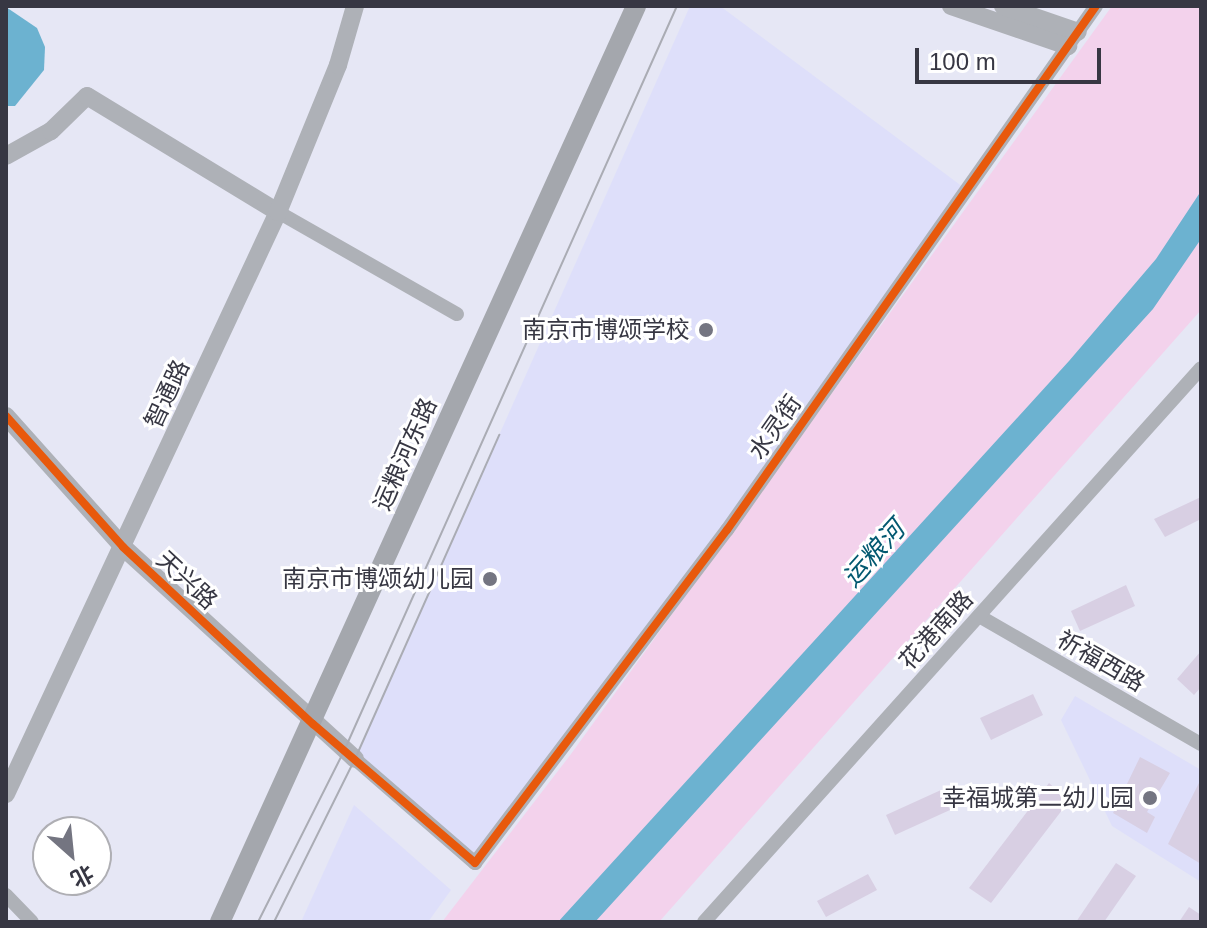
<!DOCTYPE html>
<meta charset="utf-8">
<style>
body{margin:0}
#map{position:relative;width:1207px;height:928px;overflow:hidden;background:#e6e7f5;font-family:Helvetica,"Noto Sans SC",sans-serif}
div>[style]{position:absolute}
.built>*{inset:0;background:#dedffa}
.green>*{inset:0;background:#f3d2ec}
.water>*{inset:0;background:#6cb2d0}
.building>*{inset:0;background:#d8cfe3}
.minor>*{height:14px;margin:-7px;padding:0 7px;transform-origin:7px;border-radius:7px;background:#aeb1b7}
.tertiary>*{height:18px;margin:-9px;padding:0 9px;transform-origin:9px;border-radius:9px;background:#aeb1b7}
.secondary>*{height:20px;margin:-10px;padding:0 10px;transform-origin:10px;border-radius:10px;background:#a4a7ad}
.tram>*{height:2px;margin:-1px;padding:0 1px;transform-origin:1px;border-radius:1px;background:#aaacb4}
.cycleway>*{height:8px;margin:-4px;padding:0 4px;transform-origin:4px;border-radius:4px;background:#e8590c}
.dots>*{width:22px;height:22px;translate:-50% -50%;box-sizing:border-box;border:4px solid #fff;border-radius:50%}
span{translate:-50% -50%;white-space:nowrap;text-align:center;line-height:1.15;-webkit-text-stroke:6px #fff;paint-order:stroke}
.poi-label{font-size:24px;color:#373743}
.right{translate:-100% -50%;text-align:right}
.street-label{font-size:24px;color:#373743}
.water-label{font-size:26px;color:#025870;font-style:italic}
.frame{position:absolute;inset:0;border:8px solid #373743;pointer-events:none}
.north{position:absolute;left:32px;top:816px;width:80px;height:80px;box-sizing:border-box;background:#fff;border:2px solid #afafb4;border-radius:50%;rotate:153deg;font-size:22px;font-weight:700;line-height:32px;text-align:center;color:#373743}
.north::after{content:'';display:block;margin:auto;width:28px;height:36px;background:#747581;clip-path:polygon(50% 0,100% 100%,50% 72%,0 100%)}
.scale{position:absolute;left:915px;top:48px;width:186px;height:36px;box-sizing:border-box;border:4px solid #373743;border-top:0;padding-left:10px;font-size:24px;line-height:28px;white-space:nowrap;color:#373743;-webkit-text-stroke:6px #fff;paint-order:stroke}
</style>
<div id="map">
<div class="built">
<i style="clip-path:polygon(690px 6px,720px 6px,967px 190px,608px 688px,475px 863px,355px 759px)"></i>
<i style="clip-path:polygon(1075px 696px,1201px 770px,1201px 882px,1112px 826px,1061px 720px)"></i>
<i style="clip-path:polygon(354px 805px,451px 890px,428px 922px,301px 922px)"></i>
</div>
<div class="green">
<i style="clip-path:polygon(1112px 6px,1201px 6px,1201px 310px,659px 922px,442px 922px,571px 754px)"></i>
</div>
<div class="water">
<i style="clip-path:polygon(6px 7px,37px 28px,45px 47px,44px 70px,15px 106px,6px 106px)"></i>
<i style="clip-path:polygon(1201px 191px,1201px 239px,1153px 309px,595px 922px,558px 922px,1069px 361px,1156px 259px)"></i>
</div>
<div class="building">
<i style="clip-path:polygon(1201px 497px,1201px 519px,1165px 537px,1154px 519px)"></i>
<i style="clip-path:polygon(1126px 585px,1135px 606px,1080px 631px,1071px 611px)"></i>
<i style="clip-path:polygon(1201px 651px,1201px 687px,1194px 695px,1177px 679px)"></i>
<i style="clip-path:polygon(1033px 694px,1043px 715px,991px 740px,980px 718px)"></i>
<i style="clip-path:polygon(1140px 757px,1170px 773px,1147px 812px,1155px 817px,1147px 833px,1113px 813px)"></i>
<i style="clip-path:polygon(1201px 779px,1201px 864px,1168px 844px)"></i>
<i style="clip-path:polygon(1049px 783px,1069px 801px,991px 903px,969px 888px)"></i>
<i style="clip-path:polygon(941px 790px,950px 810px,895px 835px,886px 815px)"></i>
<i style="clip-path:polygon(1116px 863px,1136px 876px,1104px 922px,1076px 922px)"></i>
<i style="clip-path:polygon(868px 874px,877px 890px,826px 917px,817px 901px)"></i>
<i style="clip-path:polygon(1189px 907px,1201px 915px,1201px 922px,1179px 922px)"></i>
</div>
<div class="minor">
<i style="left:278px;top:212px;width:206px;rotate:29.7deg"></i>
<i style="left:979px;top:616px;width:256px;rotate:30deg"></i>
<i style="left:355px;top:759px;width:159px;rotate:40.9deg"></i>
<i style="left:475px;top:863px;width:418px;rotate:-52.9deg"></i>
<i style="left:727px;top:530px;width:641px;rotate:-54.85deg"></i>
<i style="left:6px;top:895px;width:37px;rotate:46deg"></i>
<i style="left:704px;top:922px;width:744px;rotate:-48.1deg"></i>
</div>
<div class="tertiary">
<i style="left:951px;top:6px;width:124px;rotate:18.9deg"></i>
<i style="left:1003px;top:6px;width:79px;rotate:19.1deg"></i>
<i style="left:6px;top:156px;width:51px;rotate:-29.1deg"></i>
<i style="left:51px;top:131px;width:50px;rotate:-44.2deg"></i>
<i style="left:87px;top:96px;width:223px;rotate:31.3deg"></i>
<i style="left:6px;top:416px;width:176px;rotate:48.2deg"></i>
<i style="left:123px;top:547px;width:314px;rotate:42.4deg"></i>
<i style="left:6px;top:794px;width:642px;rotate:-64.95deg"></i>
<i style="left:278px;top:212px;width:159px;rotate:-67.8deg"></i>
<i style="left:338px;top:65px;width:61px;rotate:-73.9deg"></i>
</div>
<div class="secondary">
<i style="left:220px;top:922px;width:1006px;rotate:-65.57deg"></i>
</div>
<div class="tram">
<i style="left:258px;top:922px;width:191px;rotate:-63.3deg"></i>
<i style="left:344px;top:751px;width:816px;rotate:-65.92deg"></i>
<i style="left:274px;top:922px;width:182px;rotate:-63.6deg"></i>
<i style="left:355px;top:759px;width:355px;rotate:-66deg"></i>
</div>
<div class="cycleway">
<i style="left:6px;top:416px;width:176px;rotate:48.2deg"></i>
<i style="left:123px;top:547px;width:260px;rotate:43deg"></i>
<i style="left:313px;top:724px;width:213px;rotate:40.6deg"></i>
<i style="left:475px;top:863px;width:418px;rotate:-52.9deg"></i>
<i style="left:727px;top:530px;width:641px;rotate:-54.85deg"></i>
</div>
<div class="dots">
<i style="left:706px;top:330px;background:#747581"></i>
<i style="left:490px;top:579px;background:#747581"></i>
<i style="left:1150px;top:798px;background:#747581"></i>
</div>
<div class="poi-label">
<span class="right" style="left:690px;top:330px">南京市博颂学校</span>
<span class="right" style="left:474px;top:579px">南京市博颂幼儿园</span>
<span class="right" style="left:1134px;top:798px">幸福城第二幼儿园</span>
</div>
<div class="street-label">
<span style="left:167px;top:394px;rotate:-65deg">智通路</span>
<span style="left:775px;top:427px;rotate:-55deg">水灵街</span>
<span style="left:405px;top:454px;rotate:-66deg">运粮河东路</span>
<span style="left:187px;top:580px;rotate:43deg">天兴路</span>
<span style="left:936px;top:630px;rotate:-48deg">花港南路</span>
<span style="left:1101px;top:661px;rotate:30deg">祈福西路</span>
</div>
<div class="water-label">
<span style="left:874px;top:554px;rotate:-48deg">运粮河</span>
</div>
<div class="frame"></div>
<div class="north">北</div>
<div class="scale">100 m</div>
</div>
